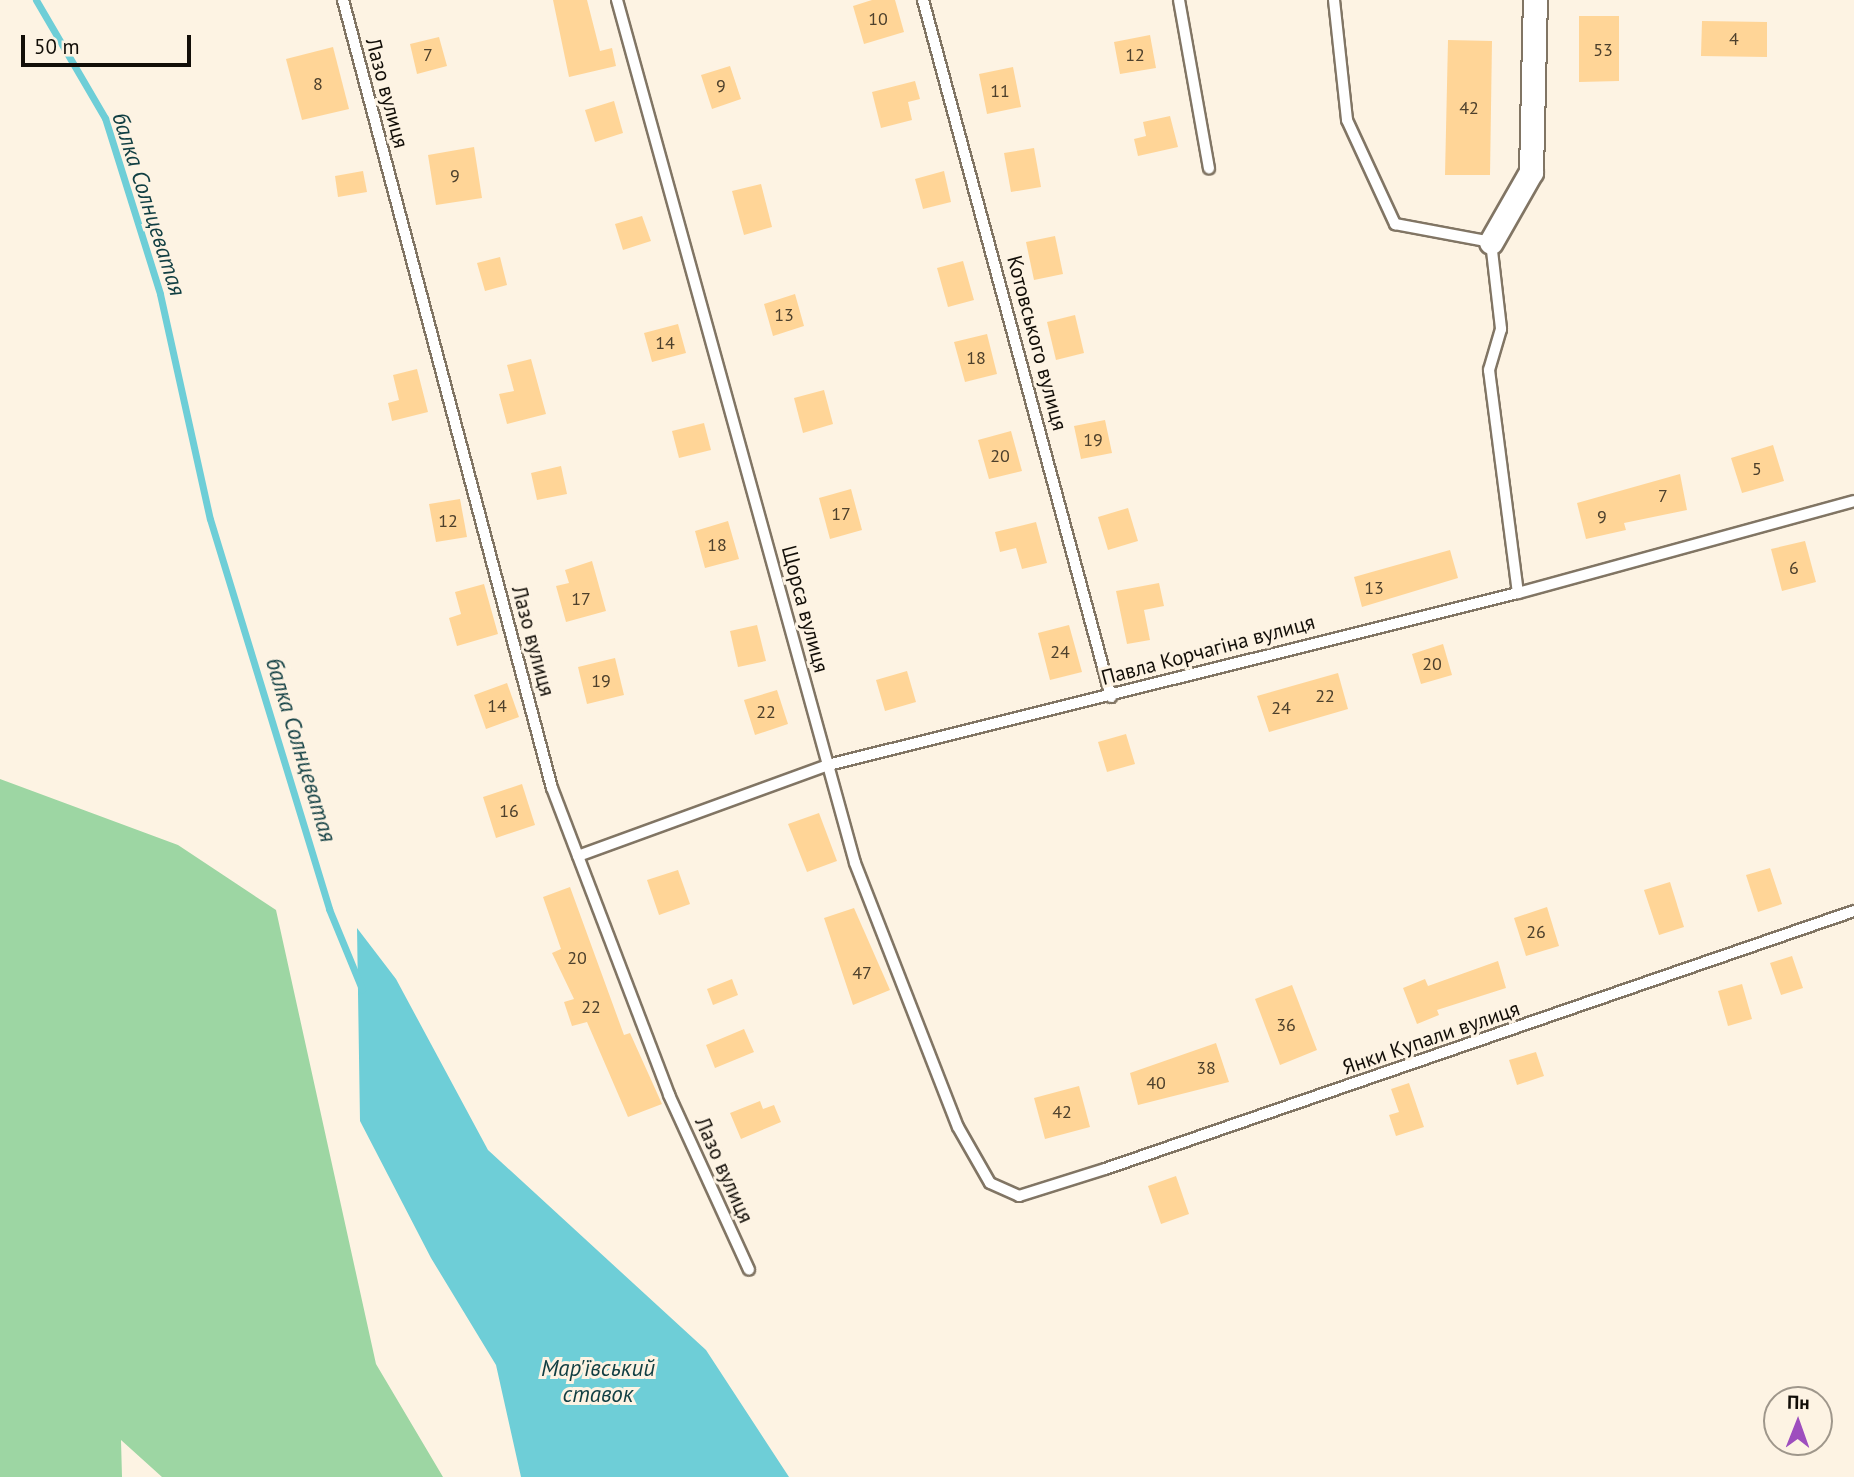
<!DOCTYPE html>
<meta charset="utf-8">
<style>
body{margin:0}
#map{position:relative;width:1854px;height:1477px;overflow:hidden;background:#fdf3e3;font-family:"PT Sans",sans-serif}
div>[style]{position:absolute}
.forest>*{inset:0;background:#9dd6a3}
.water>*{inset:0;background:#6eced7}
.stream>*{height:7px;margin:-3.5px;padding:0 3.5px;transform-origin:3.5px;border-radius:3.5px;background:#6eced7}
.building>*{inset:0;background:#ffd597}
.roads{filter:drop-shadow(2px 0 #817564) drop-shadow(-2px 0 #817564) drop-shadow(0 2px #817564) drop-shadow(0 -2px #817564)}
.service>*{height:10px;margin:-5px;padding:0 5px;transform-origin:5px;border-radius:5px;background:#fff}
.minor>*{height:23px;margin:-11.5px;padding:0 11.5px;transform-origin:11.5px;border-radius:11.5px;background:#fff}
span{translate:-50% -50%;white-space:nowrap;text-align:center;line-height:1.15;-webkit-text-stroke:6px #fdf3e3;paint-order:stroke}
.number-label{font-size:18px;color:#4d402c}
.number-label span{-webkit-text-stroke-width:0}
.street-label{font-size:21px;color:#120e08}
.water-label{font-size:23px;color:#103e42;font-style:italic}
.north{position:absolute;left:1763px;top:1386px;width:70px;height:70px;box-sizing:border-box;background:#fdf3e3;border:2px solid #9f978b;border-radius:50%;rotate:1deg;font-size:19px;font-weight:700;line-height:28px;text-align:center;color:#120e08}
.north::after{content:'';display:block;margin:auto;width:24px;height:32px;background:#9e4ebe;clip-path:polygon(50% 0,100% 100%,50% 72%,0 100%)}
.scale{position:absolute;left:21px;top:35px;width:170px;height:32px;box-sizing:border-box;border:4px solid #120e08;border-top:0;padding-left:9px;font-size:21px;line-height:24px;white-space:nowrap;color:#120e08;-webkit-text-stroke:5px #fdf3e3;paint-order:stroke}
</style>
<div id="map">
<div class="forest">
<i style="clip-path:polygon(0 779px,178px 845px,276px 910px,376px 1364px,443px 1477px,162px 1477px,121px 1440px,122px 1477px,0 1477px)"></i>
</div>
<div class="water">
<i style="clip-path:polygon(357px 928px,396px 979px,488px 1150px,706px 1350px,789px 1477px,521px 1477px,496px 1365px,431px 1258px,360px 1121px)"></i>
</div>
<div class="stream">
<i style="left:36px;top:0;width:137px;rotate:59.7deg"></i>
<i style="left:105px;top:118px;width:184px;rotate:72.6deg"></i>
<i style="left:160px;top:294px;width:230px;rotate:77.5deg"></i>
<i style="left:210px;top:519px;width:408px;rotate:73deg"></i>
<i style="left:329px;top:909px;width:87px;rotate:67.6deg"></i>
</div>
<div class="building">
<i style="clip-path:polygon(553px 0,587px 0,600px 51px,612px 48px,616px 66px,569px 77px)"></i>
<i style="clip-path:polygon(872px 0,895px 0,904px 32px,864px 44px,853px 6px)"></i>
<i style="clip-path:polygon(1579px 16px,1619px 16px,1619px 81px,1579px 82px)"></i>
<i style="clip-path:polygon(1702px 21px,1767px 22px,1767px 57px,1701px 56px)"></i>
<i style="clip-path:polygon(1150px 35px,1156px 68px,1120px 74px,1114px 42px)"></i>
<i style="clip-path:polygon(439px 37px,447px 66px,417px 74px,410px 44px)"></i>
<i style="clip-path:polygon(1448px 40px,1492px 41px,1490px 175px,1445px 175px)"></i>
<i style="clip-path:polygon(333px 47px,349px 109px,302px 120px,286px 59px)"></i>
<i style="clip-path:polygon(730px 66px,741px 99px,712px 109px,701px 75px)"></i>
<i style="clip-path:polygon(1013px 67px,1021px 107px,987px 114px,979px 74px)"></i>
<i style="clip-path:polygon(915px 81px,920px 99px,908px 102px,912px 120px,881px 128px,872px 92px)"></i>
<i style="clip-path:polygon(614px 101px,623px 133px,595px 142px,585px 110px)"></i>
<i style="clip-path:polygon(1170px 116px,1178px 147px,1138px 156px,1134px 139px,1146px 136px,1143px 122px)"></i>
<i style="clip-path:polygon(474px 147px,482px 198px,436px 205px,428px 155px)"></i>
<i style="clip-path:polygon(1034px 148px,1041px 187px,1011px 192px,1004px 153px)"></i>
<i style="clip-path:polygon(363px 171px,367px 192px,338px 197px,335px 176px)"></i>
<i style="clip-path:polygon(944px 171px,951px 202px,923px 209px,915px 179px)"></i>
<i style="clip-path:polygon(761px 184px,772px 227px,744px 235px,732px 191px)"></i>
<i style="clip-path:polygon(642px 216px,651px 241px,623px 250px,615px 224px)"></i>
<i style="clip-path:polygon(1055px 236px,1063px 274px,1034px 280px,1026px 242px)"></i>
<i style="clip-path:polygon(500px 257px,507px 285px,485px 291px,477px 263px)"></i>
<i style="clip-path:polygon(963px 261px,974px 300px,948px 307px,937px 268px)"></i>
<i style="clip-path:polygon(795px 294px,804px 326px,773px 336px,764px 304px)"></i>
<i style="clip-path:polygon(1075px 315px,1084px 353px,1056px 360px,1047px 322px)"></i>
<i style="clip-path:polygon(678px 324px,686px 353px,652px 362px,644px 333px)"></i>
<i style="clip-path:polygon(987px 334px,997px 374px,965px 382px,954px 342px)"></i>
<i style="clip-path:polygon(531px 359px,546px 414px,507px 424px,499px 394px,514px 391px,507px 365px)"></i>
<i style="clip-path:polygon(417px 369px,428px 412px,392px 421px,388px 403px,399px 400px,393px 375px)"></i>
<i style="clip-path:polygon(824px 390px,833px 424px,803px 433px,794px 398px)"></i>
<i style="clip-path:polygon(1105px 420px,1112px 453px,1081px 459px,1074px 426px)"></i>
<i style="clip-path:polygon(704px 423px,711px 450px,679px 458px,672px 431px)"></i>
<i style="clip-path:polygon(1011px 431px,1022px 471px,989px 479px,978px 440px)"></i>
<i style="clip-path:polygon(1773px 445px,1784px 481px,1742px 493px,1731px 458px)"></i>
<i style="clip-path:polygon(561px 466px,567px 494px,537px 500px,531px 473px)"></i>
<i style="clip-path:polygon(1680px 474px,1687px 510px,1624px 523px,1626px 530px,1586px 539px,1577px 503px)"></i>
<i style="clip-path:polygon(851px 489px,862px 530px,830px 539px,819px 498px)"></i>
<i style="clip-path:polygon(460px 499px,467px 537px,436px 542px,429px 504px)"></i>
<i style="clip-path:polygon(1128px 508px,1138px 541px,1108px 550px,1098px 517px)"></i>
<i style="clip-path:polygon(728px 521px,739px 559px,705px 568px,695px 531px)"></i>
<i style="clip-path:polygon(1036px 522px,1047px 563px,1022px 569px,1016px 548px,1000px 552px,995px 532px)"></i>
<i style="clip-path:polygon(1805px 541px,1816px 582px,1782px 591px,1771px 549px)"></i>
<i style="clip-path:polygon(1450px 550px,1458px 578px,1362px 607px,1354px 577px)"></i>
<i style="clip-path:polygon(592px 561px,606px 611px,566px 622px,556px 586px,569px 583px,565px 570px)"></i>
<i style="clip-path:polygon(1159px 583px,1164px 606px,1144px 610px,1150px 640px,1127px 644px,1116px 591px)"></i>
<i style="clip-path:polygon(484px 584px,498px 634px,457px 646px,449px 618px,461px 614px,455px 592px)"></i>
<i style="clip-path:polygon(757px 625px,766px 661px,738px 667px,730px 631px)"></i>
<i style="clip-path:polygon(1069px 625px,1082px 672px,1050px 680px,1038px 633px)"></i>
<i style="clip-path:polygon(1443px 644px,1452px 675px,1421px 684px,1412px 654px)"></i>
<i style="clip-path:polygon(615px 658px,624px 695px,587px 704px,578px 667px)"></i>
<i style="clip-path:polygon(907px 671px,916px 702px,885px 711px,876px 680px)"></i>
<i style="clip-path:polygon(1338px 673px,1348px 709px,1269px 732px,1257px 696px)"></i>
<i style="clip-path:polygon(507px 683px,519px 717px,486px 729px,474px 695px)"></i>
<i style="clip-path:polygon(777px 690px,788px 724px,755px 735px,744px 700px)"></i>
<i style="clip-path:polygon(1126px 734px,1135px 764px,1107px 772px,1098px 742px)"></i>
<i style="clip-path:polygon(522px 784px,535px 825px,496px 838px,483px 797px)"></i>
<i style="clip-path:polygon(819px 813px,837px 861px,807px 872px,788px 824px)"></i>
<i style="clip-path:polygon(1770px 868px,1782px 904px,1758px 912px,1746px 875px)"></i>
<i style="clip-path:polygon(678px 870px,690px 904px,659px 915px,647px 880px)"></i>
<i style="clip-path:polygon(1670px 882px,1684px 927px,1659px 935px,1644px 890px)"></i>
<i style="clip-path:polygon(570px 887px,624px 1035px,630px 1033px,662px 1104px,628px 1117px,587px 1022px,572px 1026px,564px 1002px,574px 999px,552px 953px,561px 949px,543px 897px)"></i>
<i style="clip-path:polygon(1547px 907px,1559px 946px,1526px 956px,1514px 918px)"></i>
<i style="clip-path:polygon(854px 908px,890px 990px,853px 1005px,824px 918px)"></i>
<i style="clip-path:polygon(1792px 956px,1803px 988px,1781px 995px,1770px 963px)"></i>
<i style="clip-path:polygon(1498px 961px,1506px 988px,1437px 1010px,1439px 1015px,1417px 1024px,1403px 988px,1425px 979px,1428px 986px)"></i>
<i style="clip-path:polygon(732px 979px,738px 995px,713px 1005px,707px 989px)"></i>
<i style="clip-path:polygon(1742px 984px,1752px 1019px,1728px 1026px,1718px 991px)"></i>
<i style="clip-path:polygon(1292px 985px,1317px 1050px,1280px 1065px,1255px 999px)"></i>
<i style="clip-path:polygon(744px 1029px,754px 1052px,715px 1068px,706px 1045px)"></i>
<i style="clip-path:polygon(1216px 1043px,1229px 1082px,1138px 1105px,1130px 1073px)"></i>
<i style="clip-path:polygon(1536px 1052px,1544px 1076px,1517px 1085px,1509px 1060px)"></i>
<i style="clip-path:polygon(1409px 1083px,1424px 1127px,1396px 1136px,1389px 1115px,1399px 1112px,1391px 1089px)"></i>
<i style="clip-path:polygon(1079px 1086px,1090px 1127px,1045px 1139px,1034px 1098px)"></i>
<i style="clip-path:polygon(760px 1101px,763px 1109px,774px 1105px,781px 1122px,741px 1139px,730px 1113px)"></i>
<i style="clip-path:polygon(1176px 1176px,1189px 1214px,1161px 1224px,1148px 1186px)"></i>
</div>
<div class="roads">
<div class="service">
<i style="left:343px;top:0;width:815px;rotate:75.15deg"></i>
<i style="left:552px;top:788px;width:329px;rotate:69.1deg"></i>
<i style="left:669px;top:1095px;width:192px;rotate:65.4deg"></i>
<i style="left:617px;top:0;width:895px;rotate:74.58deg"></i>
<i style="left:855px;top:863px;width:283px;rotate:68.7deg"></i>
<i style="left:958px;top:1127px;width:64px;rotate:60.3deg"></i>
<i style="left:990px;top:1183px;width:32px;rotate:24deg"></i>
<i style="left:1019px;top:1196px;width:90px;rotate:-17.4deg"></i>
<i style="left:1105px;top:1169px;width:792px;rotate:-19.01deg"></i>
<i style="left:923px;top:0;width:722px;rotate:74.9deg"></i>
<i style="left:1179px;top:0;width:171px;rotate:79.9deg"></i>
<i style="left:1334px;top:0;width:121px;rotate:83.8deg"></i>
<i style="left:1347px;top:120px;width:115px;rotate:65.2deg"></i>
<i style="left:1395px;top:224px;width:98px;rotate:10.6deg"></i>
<i style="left:1491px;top:242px;width:88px;rotate:83.4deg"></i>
<i style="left:1501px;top:329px;width:43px;rotate:106.3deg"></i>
<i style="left:1489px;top:370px;width:225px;rotate:82.6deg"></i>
<i style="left:578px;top:856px;width:266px;rotate:-20deg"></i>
<i style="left:828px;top:765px;width:711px;rotate:-14deg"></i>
<i style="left:1518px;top:593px;width:348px;rotate:-15.3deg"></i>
</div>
<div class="minor">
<i style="left:1491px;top:242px;width:81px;rotate:-60.3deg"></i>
<i style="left:1531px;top:172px;width:172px;rotate:-88.7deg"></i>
</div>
</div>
<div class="number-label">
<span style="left:878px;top:19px">10</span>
<span style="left:1734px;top:39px">4</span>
<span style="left:1603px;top:50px">53</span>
<span style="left:428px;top:55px">7</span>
<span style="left:1135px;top:55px">12</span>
<span style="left:318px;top:84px">8</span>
<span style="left:721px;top:86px">9</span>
<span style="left:1000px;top:91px">11</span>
<span style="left:1469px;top:108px">42</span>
<span style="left:455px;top:176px">9</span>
<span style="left:784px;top:315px">13</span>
<span style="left:665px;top:343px">14</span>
<span style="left:976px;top:358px">18</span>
<span style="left:1093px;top:440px">19</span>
<span style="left:1000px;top:456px">20</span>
<span style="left:1757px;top:469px">5</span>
<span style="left:1663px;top:496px">7</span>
<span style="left:841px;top:514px">17</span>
<span style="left:1602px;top:517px">9</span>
<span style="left:448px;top:521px">12</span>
<span style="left:717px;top:545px">18</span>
<span style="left:1794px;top:568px">6</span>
<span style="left:1374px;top:588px">13</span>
<span style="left:581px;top:599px">17</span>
<span style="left:1060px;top:652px">24</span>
<span style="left:1432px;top:664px">20</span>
<span style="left:601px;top:681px">19</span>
<span style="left:1325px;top:696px">22</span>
<span style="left:497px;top:706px">14</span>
<span style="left:1281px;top:708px">24</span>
<span style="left:766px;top:712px">22</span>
<span style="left:509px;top:811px">16</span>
<span style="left:1536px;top:932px">26</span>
<span style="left:577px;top:958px">20</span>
<span style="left:862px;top:973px">47</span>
<span style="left:591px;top:1007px">22</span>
<span style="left:1286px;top:1025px">36</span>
<span style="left:1206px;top:1068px">38</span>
<span style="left:1156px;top:1083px">40</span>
<span style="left:1062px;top:1112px">42</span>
</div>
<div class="street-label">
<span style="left:387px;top:93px;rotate:75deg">Лазо вулиця</span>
<span style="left:1037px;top:343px;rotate:75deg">Котовського вулиця</span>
<span style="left:805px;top:609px;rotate:75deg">Щорса вулиця</span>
<span style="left:533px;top:641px;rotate:75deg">Лазо вулиця</span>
<span style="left:1208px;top:650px;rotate:-15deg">Павла Корчагіна вулиця</span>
<span style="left:1431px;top:1038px;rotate:-19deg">Янки Купали вулиця</span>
<span style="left:724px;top:1170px;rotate:66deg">Лазо вулиця</span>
</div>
<div class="water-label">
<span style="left:149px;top:204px;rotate:72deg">балка Солнцеватая</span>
<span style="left:301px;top:750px;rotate:73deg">балка Солнцеватая</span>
<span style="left:598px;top:1381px">Мар'ївський<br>ставок</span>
</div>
<div class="north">Пн</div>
<div class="scale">50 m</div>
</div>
